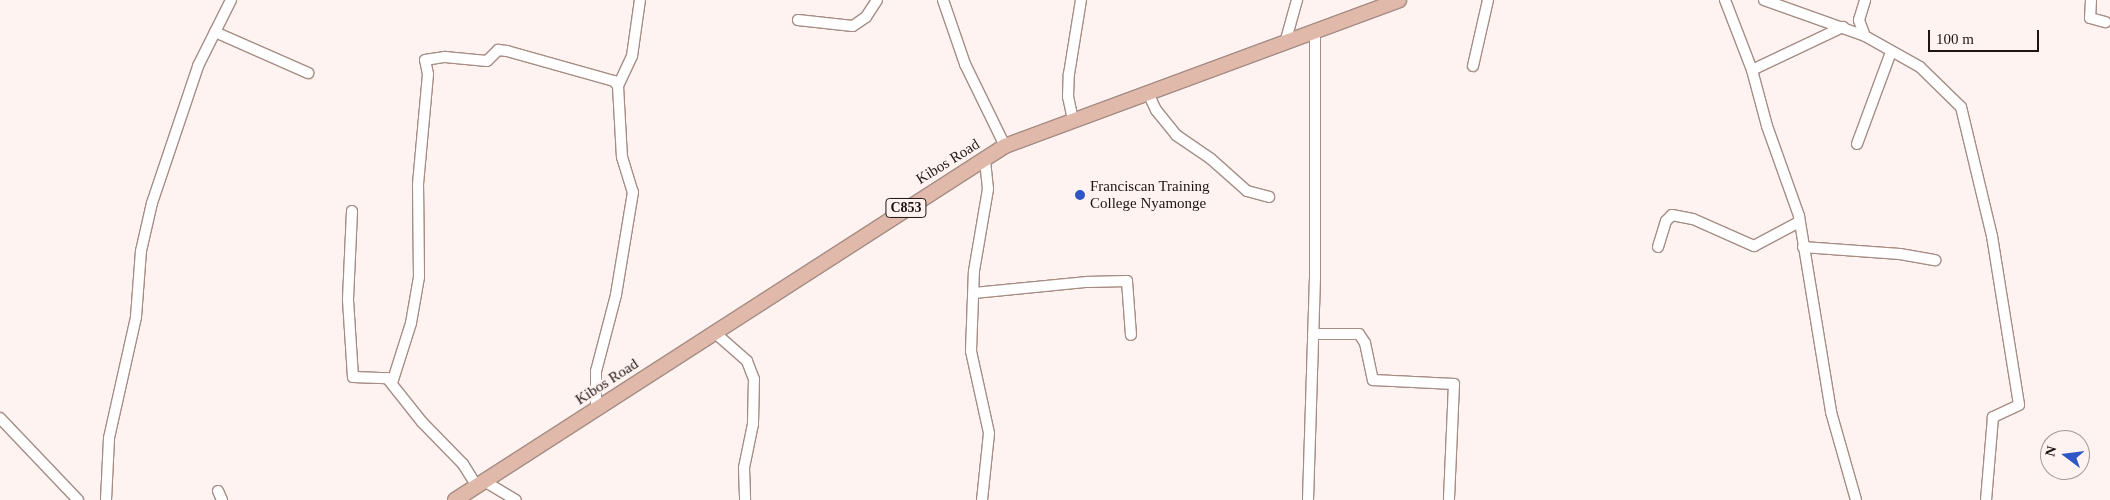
<!DOCTYPE html>
<style>
body{margin:0}
#map{position:relative;width:2110px;height:500px;overflow:hidden;background:#fef3f0;font-family:Georgia,serif}
div>[style]{position:absolute}
.roads{filter:drop-shadow(1px 0 #a58d85) drop-shadow(-1px 0 #a58d85) drop-shadow(0 1px #a58d85) drop-shadow(0 -1px #a58d85)}
.minor>*{height:10px;margin:-5px;padding:0 5px;transform-origin:5px;border-radius:5px;background:#fff}
.major>*{height:14px;margin:-7px;padding:0 7px;transform-origin:7px;border-radius:7px;background:#e1b9aa}
.dots>*{width:14px;height:14px;translate:-50% -50%;box-sizing:border-box;border:2px solid #fef3f0;border-radius:50%}
span{translate:-50% -50%;white-space:nowrap;text-align:center;line-height:1.15;-webkit-text-stroke:5px #fef3f0;paint-order:stroke}
.shield-label span{padding:1px 4px;background:#fef3f0;border:1px solid;border-radius:4px;-webkit-text-stroke-width:0}
.shield-label{font-size:14px;color:#1e1512;font-weight:700}
.street-label{font-size:15px;color:#1e1512}
.poi-label{font-size:15px;color:#1e1512}
.left{translate:0 -50%;text-align:left}
.north{position:absolute;left:2040px;top:430px;width:50px;height:50px;box-sizing:border-box;background:#fef3f0;border:1px solid #a49a97;border-radius:50%;rotate:285deg;font-size:14px;font-weight:700;line-height:20px;text-align:center;color:#1e1512}
.north::after{content:'';display:block;margin:auto;width:18px;height:22px;background:#2e56c6;clip-path:polygon(50% 0,100% 100%,50% 72%,0 100%)}
.scale{position:absolute;left:1928px;top:30px;width:111px;height:22px;box-sizing:border-box;border:2px solid #1e1512;border-top:0;padding-left:6px;font-size:15px;line-height:18px;white-space:nowrap;color:#1e1512;-webkit-text-stroke:4px #fef3f0;paint-order:stroke}
</style>
<div id="map">
<div class="roads">
<div class="minor">
<i style="left:943px;top:0;width:68px;rotate:71deg"></i>
<i style="left:965px;top:64px;width:91px;rotate:64deg"></i>
<i style="left:1725px;top:0;width:75px;rotate:68.9deg"></i>
<i style="left:1752px;top:70px;width:58px;rotate:75deg"></i>
<i style="left:1767px;top:126px;width:96px;rotate:70.4deg"></i>
<i style="left:1799px;top:216px;width:199px;rotate:80.7deg"></i>
<i style="left:1831px;top:412px;width:91px;rotate:74.1deg"></i>
<i style="left:1764px;top:0;width:107px;rotate:19.6deg"></i>
<i style="left:1865px;top:36px;width:63px;rotate:29.4deg"></i>
<i style="left:1920px;top:67px;width:57px;rotate:44.3deg"></i>
<i style="left:1961px;top:107px;width:133px;rotate:76.5deg"></i>
<i style="left:1992px;top:236px;width:171px;rotate:80.9deg"></i>
<i style="left:2019px;top:405px;width:29px;rotate:155deg"></i>
<i style="left:1993px;top:417px;width:83px;rotate:94.8deg"></i>
<i style="left:2091px;top:0;width:18px;rotate:93deg"></i>
<i style="left:2090px;top:18px;width:16px;rotate:15deg"></i>
<i style="left:798px;top:20px;width:55px;rotate:6.2deg"></i>
<i style="left:853px;top:26px;width:16px;rotate:-35deg"></i>
<i style="left:866px;top:17px;width:20px;rotate:-57deg"></i>
<i style="left:215px;top:32px;width:102px;rotate:23.8deg"></i>
<i style="left:1865px;top:36px;width:17px;rotate:-111deg"></i>
<i style="left:1859px;top:20px;width:21px;rotate:-73deg"></i>
<i style="left:1285px;top:43px;width:45px;rotate:-74.4deg"></i>
<i style="left:1473px;top:66px;width:68px;rotate:-77.2deg"></i>
<i style="left:1752px;top:70px;width:101px;rotate:-25.3deg"></i>
<i style="left:618px;top:86px;width:33px;rotate:-65deg"></i>
<i style="left:632px;top:56px;width:57px;rotate:-81.9deg"></i>
<i style="left:1148px;top:93px;width:19px;rotate:65deg"></i>
<i style="left:1156px;top:110px;width:32px;rotate:51deg"></i>
<i style="left:1176px;top:135px;width:42px;rotate:34.4deg"></i>
<i style="left:1211px;top:159px;width:48px;rotate:41.6deg"></i>
<i style="left:1247px;top:191px;width:23px;rotate:15deg"></i>
<i style="left:1073px;top:120px;width:24px;rotate:-102deg"></i>
<i style="left:1068px;top:97px;width:23px;rotate:-88deg"></i>
<i style="left:1069px;top:74px;width:75px;rotate:-80.8deg"></i>
<i style="left:1857px;top:144px;width:98px;rotate:-69.7deg"></i>
<i style="left:352px;top:211px;width:89px;rotate:92.6deg"></i>
<i style="left:348px;top:300px;width:77px;rotate:86.3deg"></i>
<i style="left:353px;top:377px;width:34px;rotate:2deg"></i>
<i style="left:387px;top:378px;width:56px;rotate:51.5deg"></i>
<i style="left:422px;top:422px;width:59px;rotate:45.7deg"></i>
<i style="left:463px;top:464px;width:26px;rotate:58deg"></i>
<i style="left:1658px;top:247px;width:27px;rotate:-73deg"></i>
<i style="left:1666px;top:221px;width:8px;rotate:-45deg"></i>
<i style="left:1672px;top:215px;width:21px;rotate:11deg"></i>
<i style="left:1693px;top:219px;width:67px;rotate:23.9deg"></i>
<i style="left:1754px;top:246px;width:51px;rotate:-28.1deg"></i>
<i style="left:1803px;top:247px;width:97px;rotate:4.1deg"></i>
<i style="left:1900px;top:254px;width:36px;rotate:10deg"></i>
<i style="left:974px;top:293px;width:114px;rotate:-5.6deg"></i>
<i style="left:1087px;top:282px;width:40px;rotate:-1.4deg"></i>
<i style="left:1127px;top:281px;width:54px;rotate:85.8deg"></i>
<i style="left:714px;top:332px;width:44px;rotate:41.3deg"></i>
<i style="left:747px;top:361px;width:19px;rotate:69deg"></i>
<i style="left:754px;top:379px;width:45px;rotate:91.3deg"></i>
<i style="left:753px;top:424px;width:45px;rotate:101.6deg"></i>
<i style="left:744px;top:468px;width:32px;rotate:88deg"></i>
<i style="left:1313px;top:334px;width:46px"></i>
<i style="left:1359px;top:334px;width:11px;rotate:56deg"></i>
<i style="left:1365px;top:343px;width:38px;rotate:78deg"></i>
<i style="left:1373px;top:380px;width:81px;rotate:2.8deg"></i>
<i style="left:1454px;top:384px;width:116px;rotate:92.5deg"></i>
<i style="left:392px;top:383px;width:63px;rotate:-72.4deg"></i>
<i style="left:411px;top:323px;width:47px;rotate:-80.1deg"></i>
<i style="left:419px;top:277px;width:93px;rotate:-90.6deg"></i>
<i style="left:418px;top:184px;width:110px;rotate:-84.8deg"></i>
<i style="left:428px;top:74px;width:14px;rotate:-102deg"></i>
<i style="left:425px;top:60px;width:20px;rotate:-9deg"></i>
<i style="left:445px;top:57px;width:42px;rotate:5.4deg"></i>
<i style="left:487px;top:61px;width:16px;rotate:-45deg"></i>
<i style="left:498px;top:50px;width:9px;rotate:6deg"></i>
<i style="left:507px;top:51px;width:111px;rotate:15.7deg"></i>
<i style="left:614px;top:81px;width:6px;rotate:51deg"></i>
<i style="left:618px;top:86px;width:71px;rotate:86.8deg"></i>
<i style="left:622px;top:157px;width:37px;rotate:73deg"></i>
<i style="left:633px;top:192px;width:104px;rotate:99.4deg"></i>
<i style="left:616px;top:295px;width:79px;rotate:104.7deg"></i>
<i style="left:596px;top:371px;width:38px;rotate:90deg"></i>
<i style="left:0;top:418px;width:113px;rotate:46.4deg"></i>
<i style="left:484px;top:481px;width:37px;rotate:31deg"></i>
<i style="left:218px;top:491px;width:10px;rotate:66deg"></i>
<i style="left:106px;top:500px;width:62px;rotate:-87.2deg"></i>
<i style="left:109px;top:438px;width:124px;rotate:-77.4deg"></i>
<i style="left:136px;top:317px;width:66px;rotate:-85.7deg"></i>
<i style="left:141px;top:251px;width:49px;rotate:-77.1deg"></i>
<i style="left:152px;top:203px;width:145px;rotate:-71.4deg"></i>
<i style="left:198px;top:66px;width:74px;rotate:-63.4deg"></i>
<i style="left:982px;top:500px;width:67px;rotate:-84deg"></i>
<i style="left:989px;top:433px;width:84px;rotate:-102.4deg"></i>
<i style="left:971px;top:351px;width:80px;rotate:-87.9deg"></i>
<i style="left:974px;top:271px;width:83px;rotate:-80.3deg"></i>
<i style="left:988px;top:189px;width:31px;rotate:-96deg"></i>
<i style="left:1308px;top:500px;width:224px;rotate:-88.2deg"></i>
<i style="left:1315px;top:276px;width:244px;rotate:-90deg"></i>
</div>
<div class="major">
<i style="left:455px;top:500px;width:654px;rotate:-32.77deg"></i>
<i style="left:1005px;top:146px;width:420px;rotate:-20.3deg"></i>
</div>
</div>
<div class="dots">
<i style="left:1080px;top:195px;background:#2e56c6"></i>
</div>
<div class="shield-label">
<span style="left:906px;top:208px">C853</span>
</div>
<div class="street-label">
<span style="left:948px;top:162px;rotate:-32deg">Kibos Road</span>
<span style="left:607px;top:382px;rotate:-33deg">Kibos Road</span>
</div>
<div class="poi-label">
<span class="left" style="left:1090px;top:195px">Franciscan Training<br>College Nyamonge</span>
</div>
<div class="north">N</div>
<div class="scale">100 m</div>
</div>
